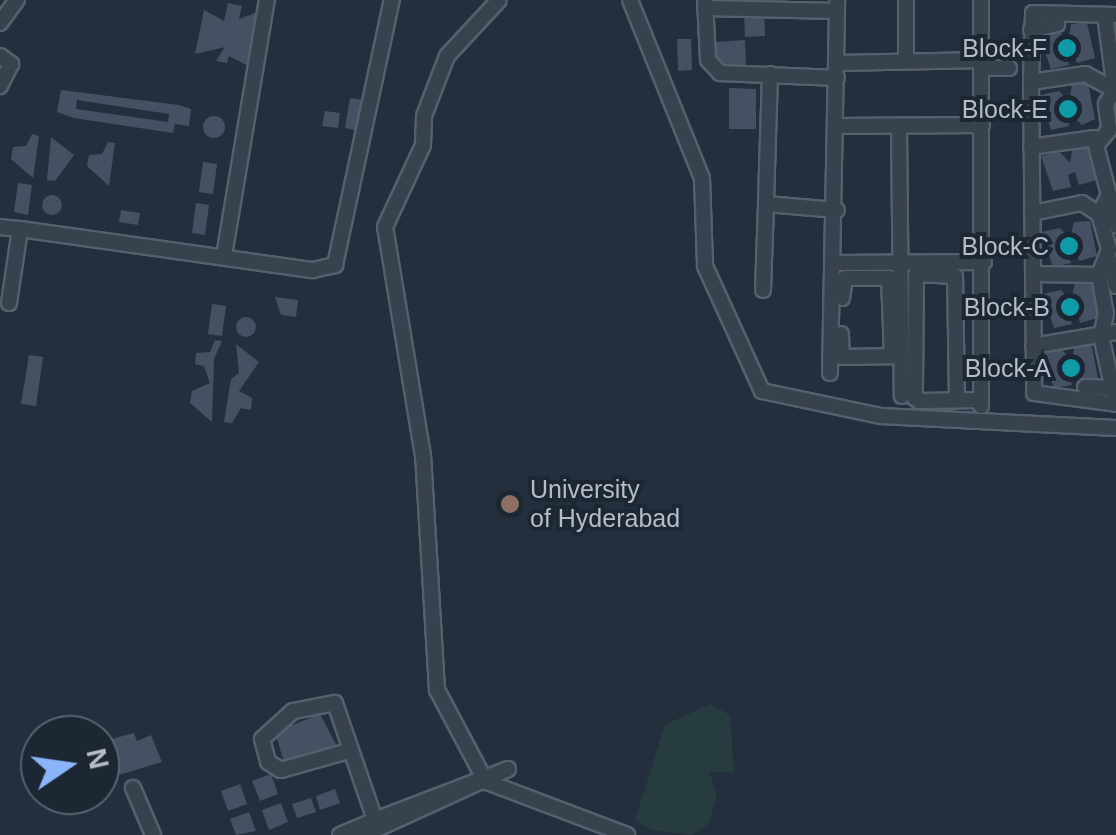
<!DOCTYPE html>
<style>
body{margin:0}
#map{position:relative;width:1116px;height:835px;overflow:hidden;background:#242f3e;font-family:Arial,sans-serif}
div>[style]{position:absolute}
.green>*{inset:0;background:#263c3f}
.building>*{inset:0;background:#455162}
.round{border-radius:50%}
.roads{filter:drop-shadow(2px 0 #565f6c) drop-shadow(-2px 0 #565f6c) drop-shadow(0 2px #565f6c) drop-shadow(0 -2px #565f6c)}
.minor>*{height:14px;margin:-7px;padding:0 7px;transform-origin:7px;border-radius:7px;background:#38414e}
.dots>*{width:28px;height:28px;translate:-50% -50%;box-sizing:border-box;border:5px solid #1d2633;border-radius:50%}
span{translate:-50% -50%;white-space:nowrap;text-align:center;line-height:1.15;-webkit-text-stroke:8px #1d2633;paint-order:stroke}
.poi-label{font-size:25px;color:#b4bcc9}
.right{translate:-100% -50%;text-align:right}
.left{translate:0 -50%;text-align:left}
.north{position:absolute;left:20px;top:715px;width:100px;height:100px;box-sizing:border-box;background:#1d2633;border:2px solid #59626f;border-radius:50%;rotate:77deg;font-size:28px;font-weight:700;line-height:40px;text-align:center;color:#b4bcc9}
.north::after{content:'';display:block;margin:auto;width:35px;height:45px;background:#8ab4f8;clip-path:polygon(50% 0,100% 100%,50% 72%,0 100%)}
</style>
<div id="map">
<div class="green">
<i style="clip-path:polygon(710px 704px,730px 715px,734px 773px,709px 771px,717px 796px,708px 824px,692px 835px,652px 830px,635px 820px,665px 725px)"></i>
</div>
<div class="building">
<i style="clip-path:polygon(228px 3px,242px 6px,239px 19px,263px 10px,252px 68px,229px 56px,227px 63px,216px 61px,225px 47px,195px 54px,204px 10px,224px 21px)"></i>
<i style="clip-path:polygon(744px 10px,764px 10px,765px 36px,745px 37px)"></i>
<i style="clip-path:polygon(1087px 23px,1095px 58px,1077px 63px,1073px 50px,1066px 53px,1069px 65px,1051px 69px,1039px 34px,1058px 30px,1068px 41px,1071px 24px)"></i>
<i style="clip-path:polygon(677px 39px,691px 39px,692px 70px,678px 71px)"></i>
<i style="clip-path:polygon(745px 40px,746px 65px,717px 66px,716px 42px)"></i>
<i style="clip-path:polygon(1088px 83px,1095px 119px,1082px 125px,1068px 112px,1069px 126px,1051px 130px,1040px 95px,1059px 91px,1069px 102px,1072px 85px)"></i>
<i style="clip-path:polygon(729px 88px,756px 89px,756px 129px,729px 129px)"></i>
<i style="clip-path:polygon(evenodd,61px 90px,179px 105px,191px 109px,189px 126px,175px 124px,173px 133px,74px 118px,57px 112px,61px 90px,77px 100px,169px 114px,168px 122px,76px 109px,77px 100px)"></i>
<i style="clip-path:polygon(350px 98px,364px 100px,359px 131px,345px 128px)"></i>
<i style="clip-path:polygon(325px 111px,340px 113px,338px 128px,322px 126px)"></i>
<i class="round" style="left:203px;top:116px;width:22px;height:22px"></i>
<i style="clip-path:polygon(32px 134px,39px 136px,33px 178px,11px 159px,13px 147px,26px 146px)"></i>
<i style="clip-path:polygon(51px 137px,74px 155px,55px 181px,47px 180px)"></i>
<i style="clip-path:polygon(108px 142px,115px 143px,109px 186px,87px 166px,89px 155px,102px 154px)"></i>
<i style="clip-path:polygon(1089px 144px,1097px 180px,1079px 185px,1075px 172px,1068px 175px,1071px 187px,1053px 191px,1041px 156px,1060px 152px,1070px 163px,1073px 146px)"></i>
<i style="clip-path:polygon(203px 162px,217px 164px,213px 194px,199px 192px)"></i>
<i style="clip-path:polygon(18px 183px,32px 185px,28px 215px,14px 212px)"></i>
<i class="round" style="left:42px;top:195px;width:20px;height:20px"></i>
<i style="clip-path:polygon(196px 203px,209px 205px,205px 235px,192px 233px)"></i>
<i style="clip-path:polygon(121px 210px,140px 213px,138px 225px,119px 222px)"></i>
<i style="clip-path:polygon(1090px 221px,1097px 256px,1079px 261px,1076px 248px,1068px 251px,1071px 263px,1053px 267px,1041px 232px,1060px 228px,1070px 239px,1074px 222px)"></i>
<i style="clip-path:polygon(1091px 282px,1098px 318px,1080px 323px,1077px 310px,1069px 312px,1072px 324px,1054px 328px,1043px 294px,1061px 290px,1071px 300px,1075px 283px)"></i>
<i style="clip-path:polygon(275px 297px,298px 300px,296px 317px,281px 315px)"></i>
<i style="clip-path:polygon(212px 304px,226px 306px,222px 336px,208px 334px)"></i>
<i class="round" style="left:236px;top:317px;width:20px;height:20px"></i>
<i style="clip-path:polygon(215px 340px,222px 341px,214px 359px,212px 422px,190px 403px,192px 391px,210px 383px,204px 366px,195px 364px,196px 353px,210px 352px)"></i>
<i style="clip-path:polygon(1091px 342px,1098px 378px,1080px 383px,1077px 370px,1069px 372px,1072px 385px,1054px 388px,1043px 354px,1062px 350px,1072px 361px,1075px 344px)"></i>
<i style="clip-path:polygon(236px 344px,259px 362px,239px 391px,252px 398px,251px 410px,241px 408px,232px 423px,224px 422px,231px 379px,239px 373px)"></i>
<i style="clip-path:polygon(29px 355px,43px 357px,36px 406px,21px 404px)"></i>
<i style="clip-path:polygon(320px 714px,339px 750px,284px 762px,275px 732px)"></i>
<i style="clip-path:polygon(134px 733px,137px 741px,151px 735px,162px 762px,102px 780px,100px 789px,100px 742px)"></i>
<i style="clip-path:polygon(271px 774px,278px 794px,260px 801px,252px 781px)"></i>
<i style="clip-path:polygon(240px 784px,247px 804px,228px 811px,221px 791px)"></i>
<i style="clip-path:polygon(335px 789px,340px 803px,320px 810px,316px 796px)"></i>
<i style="clip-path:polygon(311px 798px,316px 812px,297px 818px,292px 804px)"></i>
<i style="clip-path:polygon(281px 803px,288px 822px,269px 830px,262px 810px)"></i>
<i style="clip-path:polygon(249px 812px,256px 831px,236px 835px,230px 819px)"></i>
</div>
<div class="roads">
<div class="minor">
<i style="left:630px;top:0;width:192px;rotate:68deg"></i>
<i style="left:702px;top:178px;width:88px;rotate:88deg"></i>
<i style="left:705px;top:266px;width:137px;rotate:65.5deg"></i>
<i style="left:762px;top:391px;width:122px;rotate:11.9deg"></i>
<i style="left:881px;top:416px;width:235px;rotate:2.9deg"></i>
<i style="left:705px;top:0;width:60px;rotate:87.1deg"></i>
<i style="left:708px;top:60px;width:18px;rotate:47deg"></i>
<i style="left:720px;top:73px;width:117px;rotate:2.4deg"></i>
<i style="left:906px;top:0;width:61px;rotate:90deg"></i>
<i style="left:705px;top:8px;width:132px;rotate:1.3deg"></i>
<i style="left:1105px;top:15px;width:76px;rotate:82.4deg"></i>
<i style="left:1116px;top:15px;width:83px;rotate:-178.6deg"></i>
<i style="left:1033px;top:13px;width:69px;rotate:91.7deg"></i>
<i style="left:1031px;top:82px;width:311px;rotate:89.4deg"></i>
<i style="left:1034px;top:393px;width:83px;rotate:7.6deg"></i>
<i style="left:0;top:23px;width:29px;rotate:-54deg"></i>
<i style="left:1031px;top:30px;width:27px;rotate:-13deg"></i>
<i style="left:0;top:56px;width:14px;rotate:36deg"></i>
<i style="left:11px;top:64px;width:25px;rotate:117deg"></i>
<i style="left:837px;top:63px;width:146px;rotate:-1.2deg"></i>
<i style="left:983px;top:68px;width:26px"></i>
<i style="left:770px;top:74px;width:130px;rotate:91.8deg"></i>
<i style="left:766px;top:204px;width:71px;rotate:4.8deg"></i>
<i style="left:1031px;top:82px;width:55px;rotate:-8.4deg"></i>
<i style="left:1085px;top:74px;width:34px;rotate:28deg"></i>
<i style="left:1115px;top:90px;width:17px;rotate:123deg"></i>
<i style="left:1106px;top:104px;width:26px;rotate:83deg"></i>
<i style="left:1109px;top:130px;width:17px;rotate:130deg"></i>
<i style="left:837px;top:126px;width:145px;rotate:-0.4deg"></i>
<i style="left:899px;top:126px;width:270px;rotate:89.4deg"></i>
<i style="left:1031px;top:147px;width:64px;rotate:-8.1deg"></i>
<i style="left:1094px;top:138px;width:59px;rotate:75.3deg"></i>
<i style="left:1109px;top:195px;width:21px;rotate:118deg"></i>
<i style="left:1109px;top:195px;width:31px;rotate:77deg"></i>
<i style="left:1032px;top:213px;width:51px;rotate:-11.3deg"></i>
<i style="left:1082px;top:203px;width:20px;rotate:33deg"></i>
<i style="left:1099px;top:214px;width:37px;rotate:74deg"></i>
<i style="left:1109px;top:250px;width:27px;rotate:112deg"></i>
<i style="left:1099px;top:275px;width:39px;rotate:80deg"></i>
<i style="left:1106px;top:313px;width:24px;rotate:102deg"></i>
<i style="left:1101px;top:336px;width:69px;rotate:77.4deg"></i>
<i style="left:0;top:227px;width:20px;rotate:6deg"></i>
<i style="left:224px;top:256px;width:260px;rotate:-80.5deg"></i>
<i style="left:1108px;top:256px;width:31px;rotate:75deg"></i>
<i style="left:834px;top:263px;width:150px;rotate:-0.4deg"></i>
<i style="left:1033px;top:274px;width:66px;rotate:0.9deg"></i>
<i style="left:763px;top:290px;width:86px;rotate:-88deg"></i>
<i style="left:842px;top:298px;width:20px;rotate:-81deg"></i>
<i style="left:845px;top:278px;width:44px"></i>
<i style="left:889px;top:278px;width:78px;rotate:87.8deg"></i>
<i style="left:9px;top:303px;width:75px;rotate:-81.5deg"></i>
<i style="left:20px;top:229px;width:296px;rotate:8deg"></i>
<i style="left:313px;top:270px;width:23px;rotate:-13deg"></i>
<i style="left:335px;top:265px;width:271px;rotate:-77.9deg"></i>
<i style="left:841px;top:334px;width:23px;rotate:88deg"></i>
<i style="left:842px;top:357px;width:60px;rotate:-1deg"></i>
<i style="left:1033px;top:346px;width:84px;rotate:-9.6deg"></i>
<i style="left:830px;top:373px;width:373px;rotate:-88.9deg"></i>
<i style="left:1085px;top:387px;width:28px;rotate:2deg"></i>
<i style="left:957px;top:400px;width:124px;rotate:-90.9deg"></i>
<i style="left:955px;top:276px;width:39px;rotate:-177deg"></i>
<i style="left:916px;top:274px;width:124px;rotate:90.5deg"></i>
<i style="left:915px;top:398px;width:5px;rotate:37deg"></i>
<i style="left:919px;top:401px;width:62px;rotate:-0.9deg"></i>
<i style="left:981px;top:406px;width:406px;rotate:-90deg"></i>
<i style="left:486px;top:782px;width:104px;rotate:-118deg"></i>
<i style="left:437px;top:690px;width:234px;rotate:-93.4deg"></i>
<i style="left:423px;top:456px;width:232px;rotate:-99.4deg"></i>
<i style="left:385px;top:227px;width:90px;rotate:-65.1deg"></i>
<i style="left:423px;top:145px;width:29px;rotate:-88deg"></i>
<i style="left:424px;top:116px;width:64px;rotate:-69deg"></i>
<i style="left:447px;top:56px;width:76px;rotate:-47.1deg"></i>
<i style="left:487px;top:782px;width:150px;rotate:20.7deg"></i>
<i style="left:133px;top:788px;width:51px;rotate:66.9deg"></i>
<i style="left:340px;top:835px;width:38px;rotate:-23deg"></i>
<i style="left:375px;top:820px;width:124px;rotate:-108.9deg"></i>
<i style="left:335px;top:703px;width:43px;rotate:169.2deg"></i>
<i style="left:293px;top:711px;width:42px;rotate:137.9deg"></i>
<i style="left:262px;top:739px;width:24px;rotate:75deg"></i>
<i style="left:268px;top:762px;width:15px;rotate:32deg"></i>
<i style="left:281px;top:770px;width:70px;rotate:-15.8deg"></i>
<i style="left:364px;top:835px;width:158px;rotate:-24.6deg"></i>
<i style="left:508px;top:769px;width:142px;rotate:159deg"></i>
</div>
</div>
<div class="dots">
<i style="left:1067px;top:48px;background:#0f9aa8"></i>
<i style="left:1068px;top:109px;background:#0f9aa8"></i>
<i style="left:1069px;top:246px;background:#0f9aa8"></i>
<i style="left:1070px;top:307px;background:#0f9aa8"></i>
<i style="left:1071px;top:368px;background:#0f9aa8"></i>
<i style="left:510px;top:504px;background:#8d6e63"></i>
</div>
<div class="poi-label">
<span class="right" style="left:1047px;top:48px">Block-F</span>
<span class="right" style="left:1048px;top:109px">Block-E</span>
<span class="right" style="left:1049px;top:246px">Block-C</span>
<span class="right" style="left:1050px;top:307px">Block-B</span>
<span class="right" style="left:1051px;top:368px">Block-A</span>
<span class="left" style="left:530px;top:504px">University<br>of Hyderabad</span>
</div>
<div class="north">N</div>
</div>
